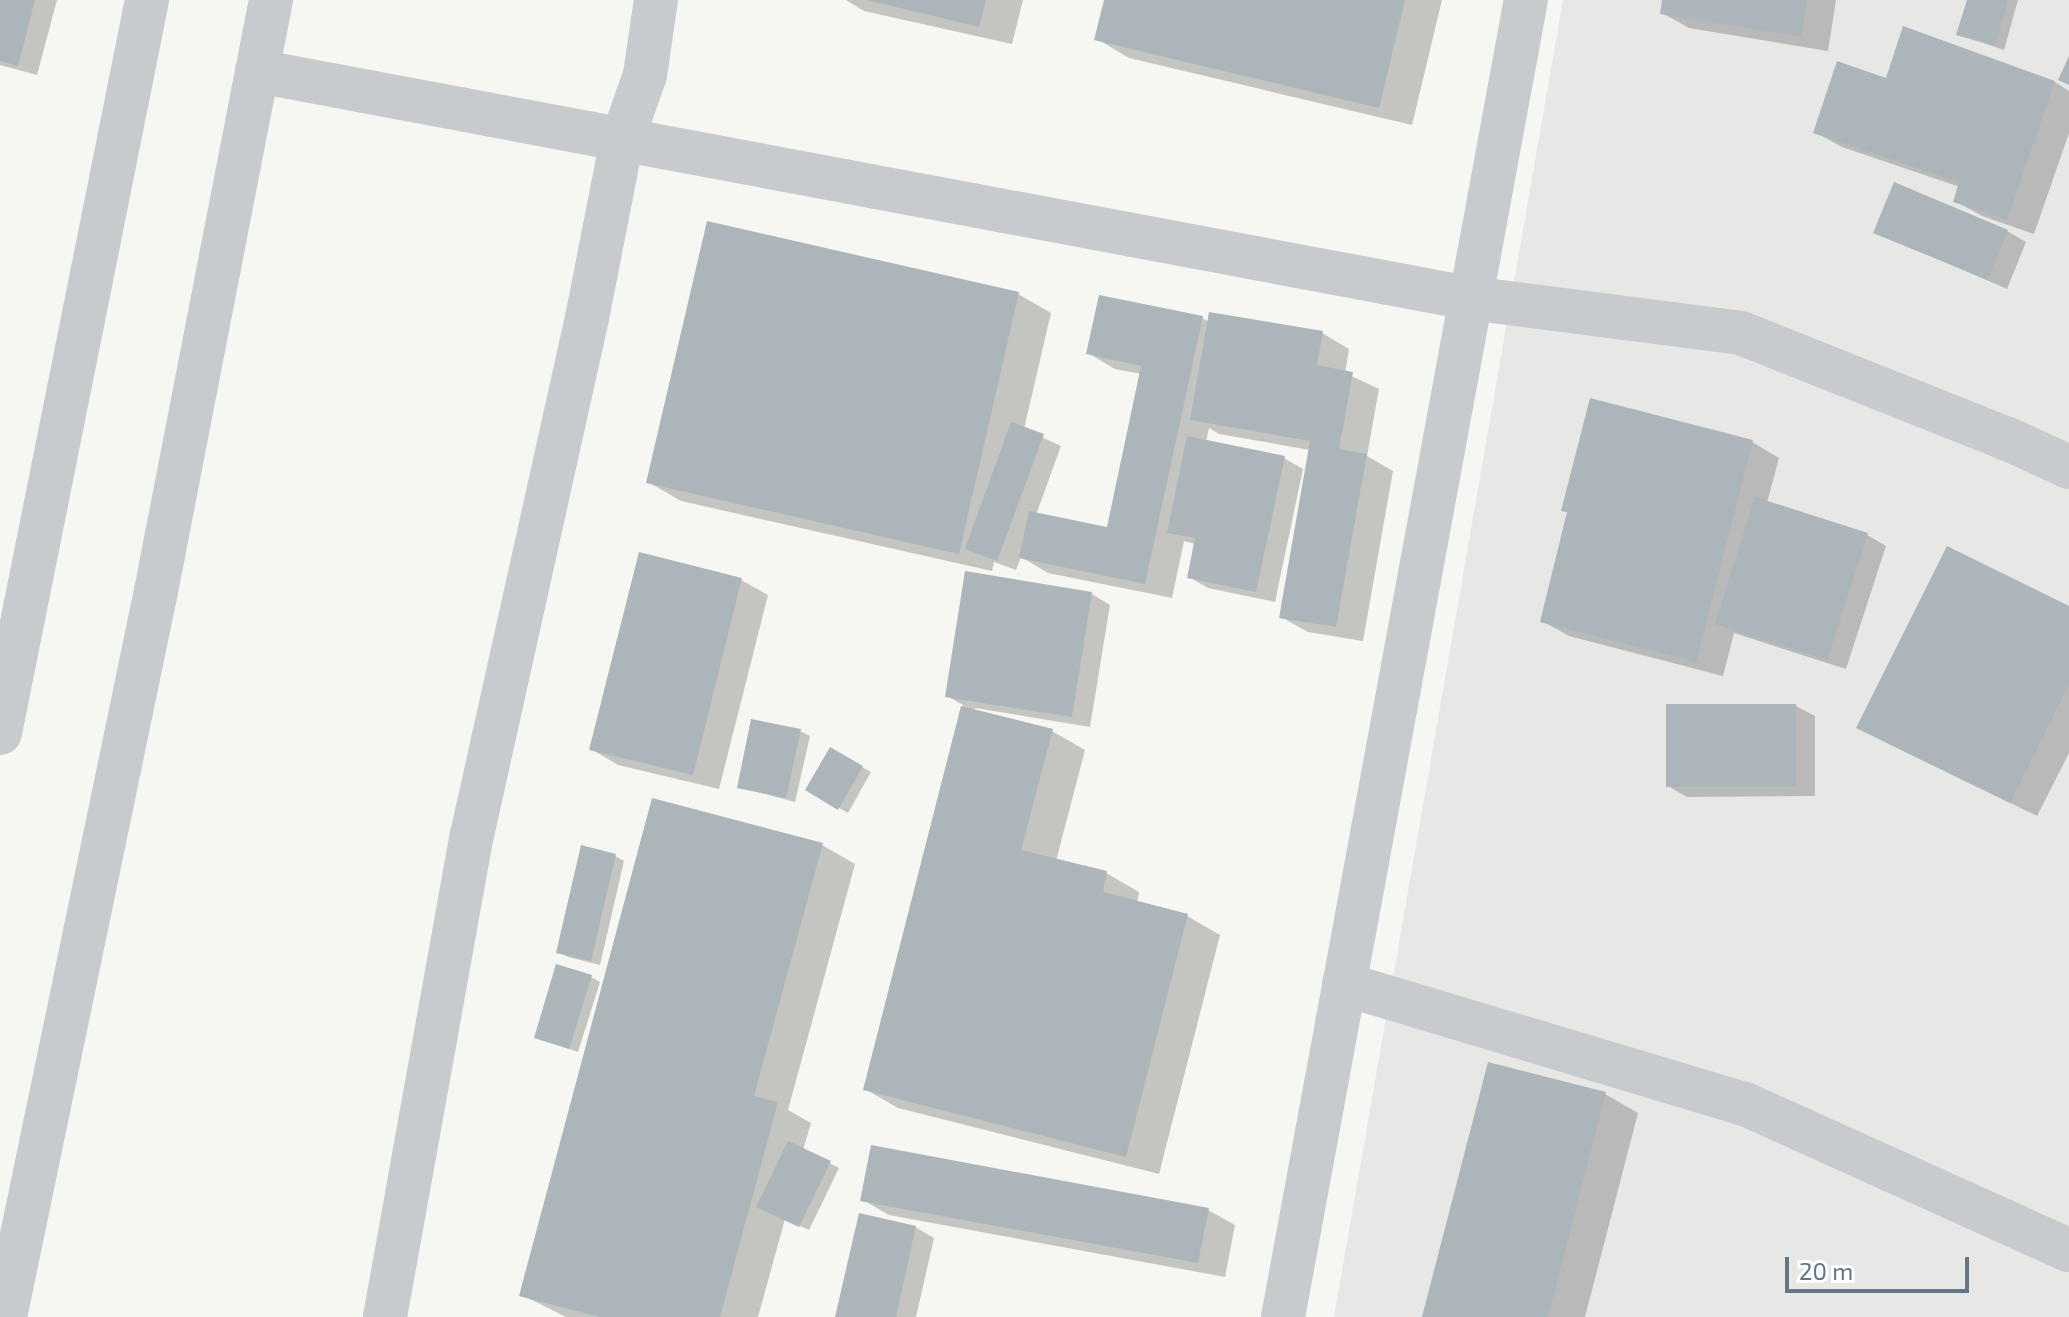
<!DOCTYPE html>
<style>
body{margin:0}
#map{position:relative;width:2069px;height:1317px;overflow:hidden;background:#f6f6f2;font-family:"Exo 2",sans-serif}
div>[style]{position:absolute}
.built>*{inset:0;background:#e7e8e6}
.shadow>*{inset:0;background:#0003}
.building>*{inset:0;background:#acb5ba}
.minor>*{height:44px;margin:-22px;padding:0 22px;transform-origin:22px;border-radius:22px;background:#c8cbce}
.tertiary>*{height:44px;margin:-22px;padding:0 22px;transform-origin:22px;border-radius:22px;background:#c8cbce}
span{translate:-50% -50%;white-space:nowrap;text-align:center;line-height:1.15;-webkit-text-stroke:8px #fff;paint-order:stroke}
.scale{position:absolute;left:1785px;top:1257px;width:184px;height:36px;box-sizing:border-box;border:4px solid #627686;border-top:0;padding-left:10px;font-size:24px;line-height:28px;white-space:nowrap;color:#627686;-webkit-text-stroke:6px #fff;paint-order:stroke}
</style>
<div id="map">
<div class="built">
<i style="clip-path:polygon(1563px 0,2069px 0,2069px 1317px,1334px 1317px)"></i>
</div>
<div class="shadow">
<i style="clip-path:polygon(0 0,57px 0,37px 75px,0 65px)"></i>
<i style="clip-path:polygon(846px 0,1023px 0,1012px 44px,864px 11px)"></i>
<i style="clip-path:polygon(1106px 0,1442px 0,1412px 125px,1129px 58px,1097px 39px)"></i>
<i style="clip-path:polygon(1664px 0,1836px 0,1828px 51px,1689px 28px,1662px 13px)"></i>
<i style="clip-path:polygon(1969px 0,2018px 0,2004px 50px,1958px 34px)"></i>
<i style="clip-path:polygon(1887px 80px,2055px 82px,2069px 91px,2069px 133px,2034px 234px,1982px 216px,1955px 201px,1960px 187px,1842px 147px,1815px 132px)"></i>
<i style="clip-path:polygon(2007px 231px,2026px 242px,2007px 289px,1876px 232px)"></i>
<i style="clip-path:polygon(1018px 294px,1051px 313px,1024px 429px,1061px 446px,1036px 515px,1109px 529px,1142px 374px,1115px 369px,1088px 353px,1202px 318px,1209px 322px,1322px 333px,1349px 349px,1345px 373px,1379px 389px,1367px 456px,1393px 471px,1363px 641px,1308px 632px,1281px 617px,1310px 450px,1219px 434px,1209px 428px,1206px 442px,1284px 458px,1303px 469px,1275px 602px,1208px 588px,1189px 577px,1195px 544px,1184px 541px,1172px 598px,1048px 573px,1021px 557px,1016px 570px,994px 562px,992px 571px,681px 501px,648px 482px)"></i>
<i style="clip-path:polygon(1752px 442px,1779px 458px,1767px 503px,1867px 535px,1886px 546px,1846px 669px,1734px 633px,1723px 676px,1569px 636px,1542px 621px,1569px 513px,1563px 510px)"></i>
<i style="clip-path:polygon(741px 580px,768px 595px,719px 789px,618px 765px,591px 749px)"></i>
<i style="clip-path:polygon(1092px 594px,1110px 605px,1090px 727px,975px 708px,974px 711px,1052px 731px,1085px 750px,1056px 861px,1106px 873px,1139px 892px,1137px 903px,1187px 916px,1220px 935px,1159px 1174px,898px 1108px,865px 1089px,963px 705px,947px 696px)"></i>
<i style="clip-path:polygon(2069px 609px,2069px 753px,2037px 816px,1885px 742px)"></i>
<i style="clip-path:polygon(1796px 706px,1815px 716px,1815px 796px,1687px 797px,1668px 786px)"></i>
<i style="clip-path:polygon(800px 731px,810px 736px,795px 802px,739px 787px)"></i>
<i style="clip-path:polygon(831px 750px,871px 772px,848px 813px,808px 790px)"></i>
<i style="clip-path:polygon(822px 845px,855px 864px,788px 1110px,811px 1123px,803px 1150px,839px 1168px,809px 1230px,785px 1219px,758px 1317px,566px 1317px,522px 1295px)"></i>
<i style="clip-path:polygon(615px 856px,624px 861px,600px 965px,568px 957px,558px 952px)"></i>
<i style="clip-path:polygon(591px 977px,600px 982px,578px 1052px,536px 1037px)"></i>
<i style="clip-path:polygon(1605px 1094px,1638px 1113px,1585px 1317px,1424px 1317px)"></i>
<i style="clip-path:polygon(863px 1200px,1208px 1210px,1235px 1225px,1225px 1277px,889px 1215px)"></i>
<i style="clip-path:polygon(915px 1227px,934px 1238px,916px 1317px,837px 1317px)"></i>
</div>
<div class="building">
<i style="clip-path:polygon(0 0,35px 0,18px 66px,0 61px)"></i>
<i style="clip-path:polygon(867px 0,986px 0,979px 27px)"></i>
<i style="clip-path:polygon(1104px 0,1405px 0,1379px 108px,1094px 40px)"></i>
<i style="clip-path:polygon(1662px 0,1807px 0,1801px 37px,1660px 14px)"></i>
<i style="clip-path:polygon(1967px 0,2008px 0,1995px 46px,1956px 35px)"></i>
<i style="clip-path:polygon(1903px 26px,2055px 81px,2007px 220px,1953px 202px,1959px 182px,1813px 133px,1837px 61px,1886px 78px)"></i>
<i style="clip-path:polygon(2069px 56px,2069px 85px,2058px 80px)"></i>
<i style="clip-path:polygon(1894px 182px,2008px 230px,1988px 280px,1873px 233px)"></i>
<i style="clip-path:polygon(707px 221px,1019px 292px,959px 554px,646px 483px)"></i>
<i style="clip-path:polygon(1099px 295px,1203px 316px,1145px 584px,1019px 558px,1029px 511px,1107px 527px,1141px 366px,1086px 354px)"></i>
<i style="clip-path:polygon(1209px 312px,1323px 331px,1317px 365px,1353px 372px,1339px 449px,1367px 454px,1336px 627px,1279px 618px,1310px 441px,1190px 420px)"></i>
<i style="clip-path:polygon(1590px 398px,1753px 440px,1696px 662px,1540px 622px,1567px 512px,1561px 511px)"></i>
<i style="clip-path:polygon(1011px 422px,1044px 434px,997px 561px,965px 549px)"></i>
<i style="clip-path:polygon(1187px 436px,1285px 456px,1256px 592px,1187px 578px,1195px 538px,1167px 533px)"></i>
<i style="clip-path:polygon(1755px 497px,1868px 533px,1827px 660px,1715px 624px)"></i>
<i style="clip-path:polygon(1947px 546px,2069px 606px,2069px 684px,2010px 803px,1856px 728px)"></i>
<i style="clip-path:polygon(639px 552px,742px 578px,693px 775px,589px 750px)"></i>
<i style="clip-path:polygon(965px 571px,1092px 592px,1072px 717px,945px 697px)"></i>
<i style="clip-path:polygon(1666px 704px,1796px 704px,1796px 787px,1666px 787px)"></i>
<i style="clip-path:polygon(961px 706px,1053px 729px,1021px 850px,1107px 871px,1103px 892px,1188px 914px,1126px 1157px,863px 1090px)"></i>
<i style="clip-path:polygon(751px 719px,801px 729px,786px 798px,737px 788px)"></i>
<i style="clip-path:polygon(830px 747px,863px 766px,838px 810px,805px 790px)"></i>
<i style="clip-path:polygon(652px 798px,823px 843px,754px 1096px,778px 1102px,720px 1317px,600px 1317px,519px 1296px)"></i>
<i style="clip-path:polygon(581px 845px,616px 854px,591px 961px,556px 953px)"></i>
<i style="clip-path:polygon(556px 964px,592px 975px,569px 1049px,534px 1038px)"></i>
<i style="clip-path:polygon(1488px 1062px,1606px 1092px,1548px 1317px,1422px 1317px)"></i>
<i style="clip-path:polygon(788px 1141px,831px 1161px,799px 1227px,756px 1207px)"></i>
<i style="clip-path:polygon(871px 1145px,1209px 1208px,1198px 1263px,860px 1201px)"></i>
<i style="clip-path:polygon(859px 1213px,916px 1226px,896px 1317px,835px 1317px)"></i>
</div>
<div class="minor">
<i style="left:257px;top:71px;width:1233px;rotate:10.61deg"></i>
<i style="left:1469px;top:298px;width:274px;rotate:7.3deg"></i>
<i style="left:1741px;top:333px;width:287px;rotate:21.7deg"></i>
<i style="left:2008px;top:439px;width:67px;rotate:24.7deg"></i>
<i style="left:1344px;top:984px;width:419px;rotate:16.7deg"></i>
<i style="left:1745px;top:1104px;width:355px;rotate:24.3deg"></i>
<i style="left:385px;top:1317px;width:490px;rotate:-79.8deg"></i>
<i style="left:472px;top:835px;width:530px;rotate:-77.46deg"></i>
<i style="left:587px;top:318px;width:181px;rotate:-78.9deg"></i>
<i style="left:622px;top:140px;width:69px;rotate:-70.5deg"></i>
<i style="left:645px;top:75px;width:76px;rotate:-81.7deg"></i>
<i style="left:1283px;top:1317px;width:1339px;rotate:-79.55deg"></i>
</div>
<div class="tertiary">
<i style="left:0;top:733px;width:748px;rotate:-78.66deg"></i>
<i style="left:5px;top:1317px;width:742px;rotate:-78.25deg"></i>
<i style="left:156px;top:591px;width:602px;rotate:-78.99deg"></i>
</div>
<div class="scale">20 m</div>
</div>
